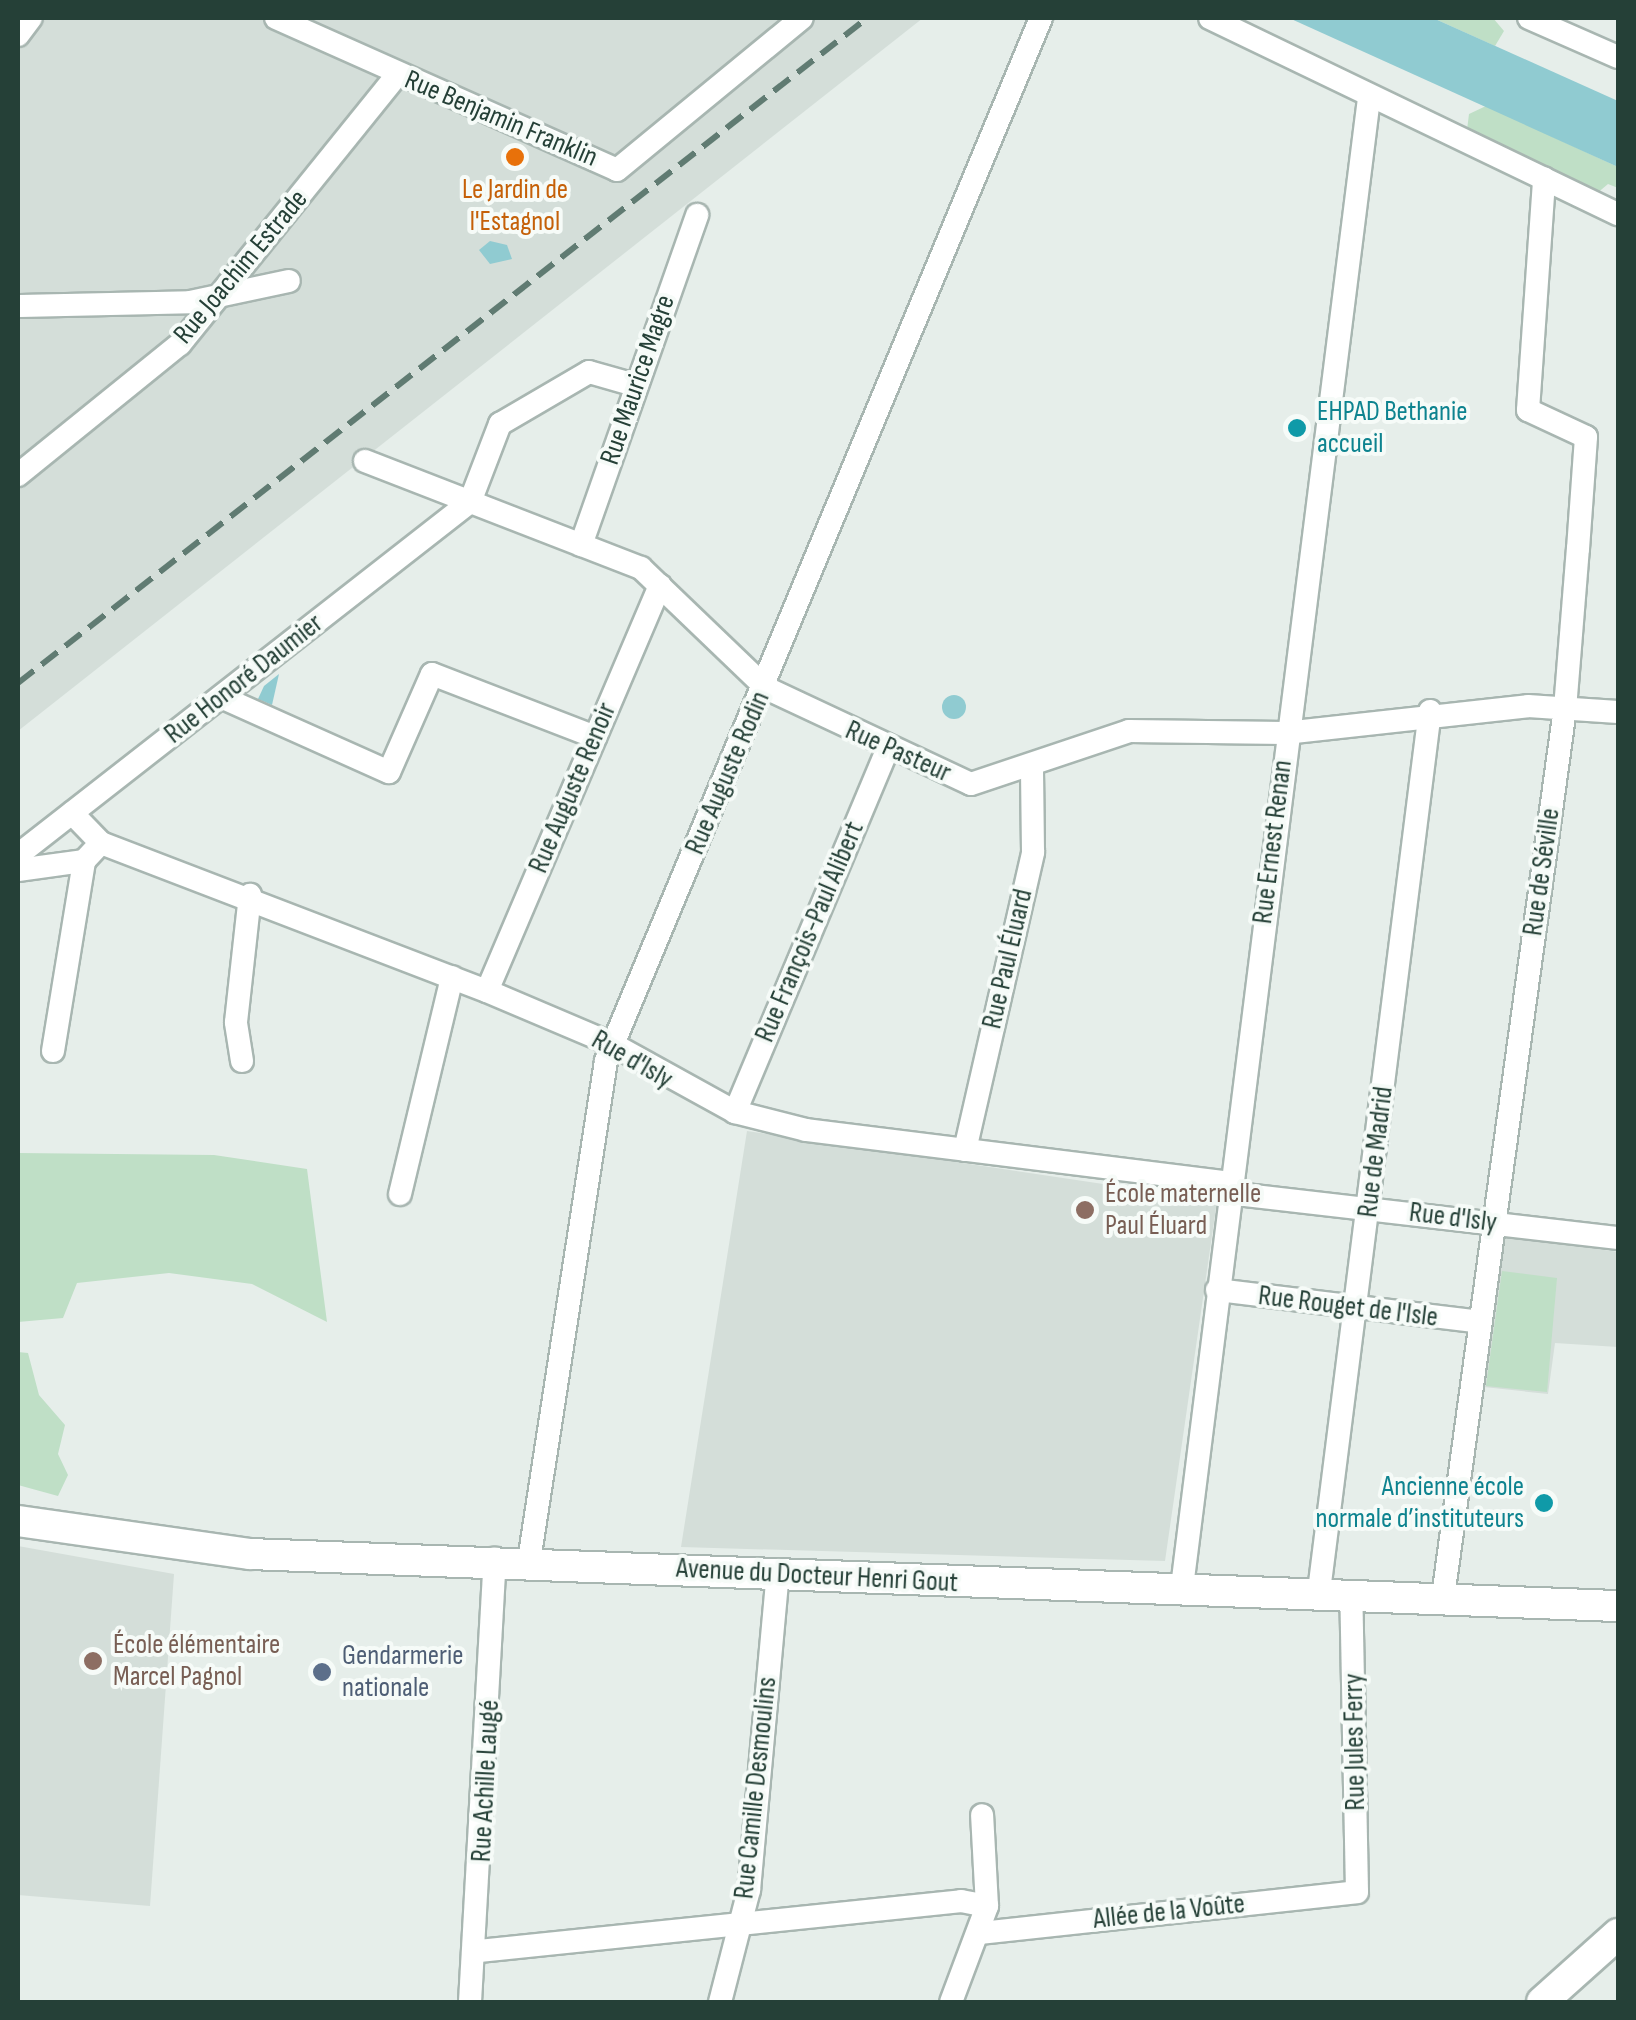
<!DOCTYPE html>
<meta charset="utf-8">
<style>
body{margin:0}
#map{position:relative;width:1636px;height:2020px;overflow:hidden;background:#e6eeea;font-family:"Sofia Sans Condensed",sans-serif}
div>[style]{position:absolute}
.built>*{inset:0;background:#d4ded9}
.green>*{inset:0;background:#bfdfc6}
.water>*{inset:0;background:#90cbd1}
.round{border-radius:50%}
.roads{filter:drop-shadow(2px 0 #a8b6b1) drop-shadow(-2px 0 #a8b6b1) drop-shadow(0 2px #a8b6b1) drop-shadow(0 -2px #a8b6b1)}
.minor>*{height:22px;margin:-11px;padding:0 11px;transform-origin:11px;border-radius:11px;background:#fff}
.secondary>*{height:30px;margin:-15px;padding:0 15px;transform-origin:15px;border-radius:15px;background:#fff}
.rail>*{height:6px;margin-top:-3px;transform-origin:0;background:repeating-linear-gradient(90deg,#607b72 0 20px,transparent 0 30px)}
.dots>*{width:28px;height:28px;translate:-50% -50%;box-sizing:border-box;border:5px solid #f6fbf8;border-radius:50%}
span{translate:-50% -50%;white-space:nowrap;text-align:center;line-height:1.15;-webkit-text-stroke:8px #f6fbf8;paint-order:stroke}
.street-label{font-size:28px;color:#254037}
.food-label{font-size:28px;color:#c56008}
.culture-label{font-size:28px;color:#0d838f}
.left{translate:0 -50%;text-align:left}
.right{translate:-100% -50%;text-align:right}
.education-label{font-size:28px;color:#785e54}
.service-label{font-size:28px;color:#4e5e75}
.frame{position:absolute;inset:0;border:20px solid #254037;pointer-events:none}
</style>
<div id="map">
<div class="built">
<i style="clip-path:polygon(18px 18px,923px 18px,18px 731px)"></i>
<i style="clip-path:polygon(747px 1131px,1217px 1201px,1165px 1561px,681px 1547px)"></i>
<i style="clip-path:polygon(1502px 1235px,1618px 1252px,1618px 1347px,1555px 1343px,1548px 1394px,1484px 1387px)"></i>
<i style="clip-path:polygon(18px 1546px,174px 1574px,150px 1906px,18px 1895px)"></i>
</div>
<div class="green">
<i style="clip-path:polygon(1433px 18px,1493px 18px,1504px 31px,1495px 46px)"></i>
<i style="clip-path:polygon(1486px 106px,1618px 167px,1618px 188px,1608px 184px,1595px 195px,1467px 130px,1469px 114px)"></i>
<i style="clip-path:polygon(18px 1153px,214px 1155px,307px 1169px,327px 1322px,252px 1284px,169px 1273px,77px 1283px,63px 1318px,18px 1322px)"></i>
<i style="clip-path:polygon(1502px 1271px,1557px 1278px,1547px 1392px,1486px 1386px)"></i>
<i style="clip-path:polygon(18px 1352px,28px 1353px,39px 1395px,65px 1425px,58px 1454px,68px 1475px,58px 1496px,18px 1485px)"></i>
</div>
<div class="water">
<i style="clip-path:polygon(1289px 18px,1433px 18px,1618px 101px,1618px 167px)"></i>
<i style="clip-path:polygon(490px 241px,507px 245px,512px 259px,490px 264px,479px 250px)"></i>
<i style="clip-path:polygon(279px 674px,272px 705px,258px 699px,264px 686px)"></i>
<i class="round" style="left:942px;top:695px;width:24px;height:24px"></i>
</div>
<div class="roads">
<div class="minor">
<i style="left:276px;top:18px;width:373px;rotate:24deg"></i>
<i style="left:617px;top:170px;width:239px;rotate:-39.4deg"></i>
<i style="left:1210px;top:18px;width:453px;rotate:25.7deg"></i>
<i style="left:1529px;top:18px;width:97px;rotate:23.7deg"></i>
<i style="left:18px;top:35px;width:21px;rotate:-53deg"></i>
<i style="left:20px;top:306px;width:170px;rotate:-1.3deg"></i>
<i style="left:190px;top:302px;width:101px;rotate:-12deg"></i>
<i style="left:365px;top:461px;width:296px;rotate:21.2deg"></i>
<i style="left:641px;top:568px;width:173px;rotate:43.8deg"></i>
<i style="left:766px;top:688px;width:226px;rotate:25.1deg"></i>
<i style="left:971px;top:784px;width:167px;rotate:-18.5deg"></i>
<i style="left:1129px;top:731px;width:156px;rotate:0.7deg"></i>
<i style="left:1285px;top:733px;width:244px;rotate:-6.3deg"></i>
<i style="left:1528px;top:706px;width:90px;rotate:3.8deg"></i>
<i style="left:18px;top:475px;width:208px;rotate:-39deg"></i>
<i style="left:180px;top:344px;width:346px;rotate:-51.1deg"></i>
<i style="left:581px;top:545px;width:350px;rotate:-70.6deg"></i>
<i style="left:221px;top:697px;width:184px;rotate:24.1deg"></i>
<i style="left:389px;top:772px;width:107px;rotate:-66.3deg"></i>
<i style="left:432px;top:674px;width:175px;rotate:21.1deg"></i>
<i style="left:72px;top:813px;width:42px;rotate:46deg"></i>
<i style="left:101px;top:843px;width:413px;rotate:21deg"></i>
<i style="left:487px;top:991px;width:136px;rotate:23deg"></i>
<i style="left:612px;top:1044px;width:141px;rotate:28.9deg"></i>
<i style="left:735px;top:1112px;width:73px;rotate:14.2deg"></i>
<i style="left:806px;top:1130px;width:427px;rotate:7.1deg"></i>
<i style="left:18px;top:855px;width:574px;rotate:-37.99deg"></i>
<i style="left:470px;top:502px;width:84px;rotate:-69deg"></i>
<i style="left:500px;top:424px;width:103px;rotate:-30.3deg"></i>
<i style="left:589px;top:372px;width:48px;rotate:15.8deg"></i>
<i style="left:18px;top:870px;width:67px;rotate:-7.8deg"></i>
<i style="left:487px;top:991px;width:441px;rotate:-66.9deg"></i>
<i style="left:53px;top:1051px;width:193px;rotate:-80.7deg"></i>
<i style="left:84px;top:861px;width:25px;rotate:-47deg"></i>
<i style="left:242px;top:1061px;width:39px;rotate:-99deg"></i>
<i style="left:236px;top:1022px;width:128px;rotate:-83.7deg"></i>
<i style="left:735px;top:1112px;width:390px;rotate:-67.2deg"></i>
<i style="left:965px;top:1150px;width:306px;rotate:-77.1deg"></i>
<i style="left:1033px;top:852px;width:86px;rotate:-90.7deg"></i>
<i style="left:1228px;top:1193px;width:393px;rotate:6.6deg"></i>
<i style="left:400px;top:1194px;width:223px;rotate:-76.5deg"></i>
<i style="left:1217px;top:1290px;width:265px;rotate:6.9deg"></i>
<i style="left:529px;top:1561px;width:506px;rotate:-81.25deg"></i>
<i style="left:606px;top:1061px;width:1130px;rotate:-67.36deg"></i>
<i style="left:1182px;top:1587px;width:1501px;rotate:-82.84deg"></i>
<i style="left:1319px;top:1591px;width:887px;rotate:-82.81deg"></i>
<i style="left:1443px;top:1597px;width:896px;rotate:-82.18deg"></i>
<i style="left:1565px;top:709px;width:161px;rotate:-85.4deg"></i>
<i style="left:1578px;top:549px;width:112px;rotate:-85.9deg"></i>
<i style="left:1586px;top:437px;width:64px;rotate:-155deg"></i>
<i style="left:1528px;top:410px;width:232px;rotate:-86deg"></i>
<i style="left:981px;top:1933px;width:378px;rotate:-6.2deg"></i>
<i style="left:1357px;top:1892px;width:299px;rotate:-91.1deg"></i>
<i style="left:479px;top:1951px;width:485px;rotate:-5.9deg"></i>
<i style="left:961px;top:1901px;width:26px;rotate:11deg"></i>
<i style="left:470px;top:2002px;width:444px;rotate:-86.8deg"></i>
<i style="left:720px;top:2002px;width:116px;rotate:-75.5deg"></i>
<i style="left:749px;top:1890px;width:319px;rotate:-84.8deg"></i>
<i style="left:951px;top:2002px;width:103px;rotate:-69.4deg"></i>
<i style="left:987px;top:1906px;width:91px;rotate:-93.1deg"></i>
</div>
<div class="secondary">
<i style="left:18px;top:1521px;width:234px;rotate:8.1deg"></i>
<i style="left:250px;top:1554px;width:1369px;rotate:2.18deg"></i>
<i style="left:1542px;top:2002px;width:102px;rotate:-41.8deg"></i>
</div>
</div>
<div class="rail">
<i style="left:18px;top:683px;width:1078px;rotate:-38.07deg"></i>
</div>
<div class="dots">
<i style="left:515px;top:157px;background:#e8710a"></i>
<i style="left:1297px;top:428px;background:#0f9aa8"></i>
<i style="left:1085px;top:1210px;background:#8d6e63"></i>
<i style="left:1544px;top:1503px;background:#0f9aa8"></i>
<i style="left:93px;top:1661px;background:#8d6e63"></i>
<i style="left:322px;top:1672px;background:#5c6f8a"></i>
</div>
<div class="street-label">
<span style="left:501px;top:119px;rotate:23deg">Rue Benjamin Franklin</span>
<span style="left:241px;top:267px;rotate:-50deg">Rue Joachim Estrade</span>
<span style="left:638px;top:380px;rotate:-71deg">Rue Maurice Magre</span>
<span style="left:244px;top:679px;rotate:-38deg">Rue Honoré Daumier</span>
<span style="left:898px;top:752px;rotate:24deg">Rue Pasteur</span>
<span style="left:728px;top:773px;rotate:-67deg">Rue Auguste Rodin</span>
<span style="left:573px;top:788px;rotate:-67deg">Rue Auguste Renoir</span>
<span style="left:1273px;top:842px;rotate:-83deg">Rue Ernest Renan</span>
<span style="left:1542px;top:872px;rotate:-82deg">Rue de Séville</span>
<span style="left:810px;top:932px;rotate:-67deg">Rue François-Paul Alibert</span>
<span style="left:1008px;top:959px;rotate:-77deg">Rue Paul Éluard</span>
<span style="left:632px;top:1060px;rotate:30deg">Rue d'Isly</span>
<span style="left:1376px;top:1152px;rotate:-83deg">Rue de Madrid</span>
<span style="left:1453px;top:1218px;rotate:7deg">Rue d'Isly</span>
<span style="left:1348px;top:1307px;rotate:7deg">Rue Rouget de l'Isle</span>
<span style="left:817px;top:1576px;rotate:3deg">Avenue du Docteur Henri Gout</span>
<span style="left:1355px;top:1742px;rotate:-91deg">Rue Jules Ferry</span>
<span style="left:486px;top:1781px;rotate:-87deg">Rue Achille Laugé</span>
<span style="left:756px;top:1788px;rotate:-84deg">Rue Camille Desmoulins</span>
<span style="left:1169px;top:1912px;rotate:-6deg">Allée de la Voûte</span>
</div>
<div class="food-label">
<span style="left:515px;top:206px">Le Jardin de<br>l'Estagnol</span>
</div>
<div class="culture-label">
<span class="left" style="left:1317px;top:428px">EHPAD Bethanie<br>accueil</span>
<span class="right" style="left:1524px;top:1503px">Ancienne école<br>normale d’instituteurs</span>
</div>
<div class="education-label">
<span class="left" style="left:1105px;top:1210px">École maternelle<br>Paul Éluard</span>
<span class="left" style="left:113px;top:1661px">École élémentaire<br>Marcel Pagnol</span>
</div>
<div class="service-label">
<span class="left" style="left:342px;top:1672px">Gendarmerie<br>nationale</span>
</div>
<div class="frame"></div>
</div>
